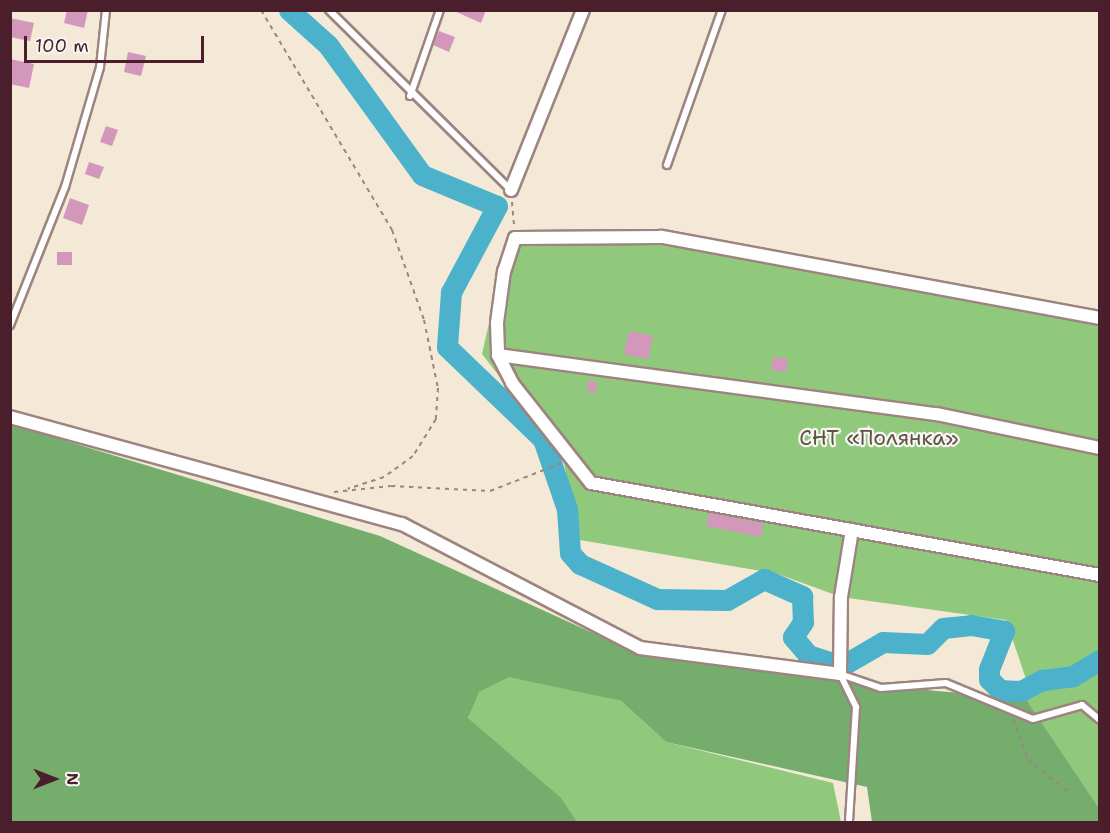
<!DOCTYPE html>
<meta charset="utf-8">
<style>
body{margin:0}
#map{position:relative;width:1110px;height:833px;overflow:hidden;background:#f3e9d6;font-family:"Shantell Sans",sans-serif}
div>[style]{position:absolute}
.green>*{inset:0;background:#91c97c}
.forest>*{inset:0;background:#74ad6c}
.river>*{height:21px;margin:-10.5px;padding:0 10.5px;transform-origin:10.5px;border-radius:10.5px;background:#4cb2cb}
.building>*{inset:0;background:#d397bb}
.path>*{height:2px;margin-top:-1px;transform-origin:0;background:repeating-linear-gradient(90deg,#9e8480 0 4.5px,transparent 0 9px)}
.roads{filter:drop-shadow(2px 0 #9e8480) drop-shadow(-2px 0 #9e8480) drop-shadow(0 2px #9e8480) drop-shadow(0 -2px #9e8480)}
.service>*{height:6px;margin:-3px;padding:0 3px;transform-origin:3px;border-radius:3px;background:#fff}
.minor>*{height:12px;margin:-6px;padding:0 6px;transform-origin:6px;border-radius:6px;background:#fff}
span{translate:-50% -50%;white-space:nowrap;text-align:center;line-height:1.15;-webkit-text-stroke:4.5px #f6f6f2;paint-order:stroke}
.park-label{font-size:21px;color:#5f5243}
.frame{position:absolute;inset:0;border:12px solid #4a1f2b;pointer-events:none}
.north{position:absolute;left:24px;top:749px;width:60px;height:60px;-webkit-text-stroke:4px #f6f6f2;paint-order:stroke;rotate:90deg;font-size:16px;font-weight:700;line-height:24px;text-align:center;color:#4a1f2b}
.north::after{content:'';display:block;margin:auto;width:21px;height:27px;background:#4a1f2b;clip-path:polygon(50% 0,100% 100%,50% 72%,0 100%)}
.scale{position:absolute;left:24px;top:36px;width:180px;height:27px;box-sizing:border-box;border:3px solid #4a1f2b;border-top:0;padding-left:8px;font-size:18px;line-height:21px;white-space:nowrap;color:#4a1f2b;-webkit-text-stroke:4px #f6f6f2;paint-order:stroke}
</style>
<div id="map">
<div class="green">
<i style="clip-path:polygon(509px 235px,712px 245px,1099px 311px,1099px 808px,1026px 699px,1027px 682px,1006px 620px,841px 597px,778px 574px,580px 540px,563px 458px,482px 354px)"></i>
<i style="clip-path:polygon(509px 676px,621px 701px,666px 742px,833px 783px,841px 822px,577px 822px,468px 718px,478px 692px)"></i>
</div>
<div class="forest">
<i style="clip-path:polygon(10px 424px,380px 536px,639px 654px,849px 683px,1026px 699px,1099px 808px,1099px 822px,872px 822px,867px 787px,666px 742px,621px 701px,509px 677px,479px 692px,468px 718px,561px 798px,577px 822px,11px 822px)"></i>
</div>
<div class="river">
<i style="left:289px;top:10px;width:52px;rotate:41.9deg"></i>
<i style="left:328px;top:45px;width:160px;rotate:54.1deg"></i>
<i style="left:422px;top:175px;width:81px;rotate:22.5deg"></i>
<i style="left:497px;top:206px;width:98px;rotate:118.1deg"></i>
<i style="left:451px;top:292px;width:55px;rotate:94.2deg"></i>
<i style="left:447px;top:347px;width:133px;rotate:43.8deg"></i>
<i style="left:543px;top:439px;width:74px;rotate:71.1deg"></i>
<i style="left:567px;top:509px;width:44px;rotate:86.1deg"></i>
<i style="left:570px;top:553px;width:15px;rotate:48deg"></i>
<i style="left:580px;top:564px;width:85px;rotate:24.4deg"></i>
<i style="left:657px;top:599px;width:70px;rotate:0.8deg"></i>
<i style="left:727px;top:600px;width:43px;rotate:-29.6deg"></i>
<i style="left:764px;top:579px;width:42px;rotate:24.1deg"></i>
<i style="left:802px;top:596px;width:26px;rotate:88deg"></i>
<i style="left:803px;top:622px;width:18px;rotate:124deg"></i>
<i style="left:793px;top:637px;width:23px;rotate:50deg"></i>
<i style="left:808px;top:655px;width:29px;rotate:18deg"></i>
<i style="left:845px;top:664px;width:44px;rotate:-30.1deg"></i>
<i style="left:883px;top:642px;width:44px;rotate:2.6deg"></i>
<i style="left:927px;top:644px;width:23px;rotate:-45deg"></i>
<i style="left:943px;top:628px;width:28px;rotate:-6deg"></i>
<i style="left:971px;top:625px;width:34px;rotate:10deg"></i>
<i style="left:1004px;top:631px;width:41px;rotate:111.5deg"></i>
<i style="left:989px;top:669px;width:10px;rotate:90deg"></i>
<i style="left:989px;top:679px;width:16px;rotate:45deg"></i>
<i style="left:1000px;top:690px;width:21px;rotate:3deg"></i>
<i style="left:1021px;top:691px;width:24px;rotate:-28deg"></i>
<i style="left:1042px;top:680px;width:31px;rotate:-7deg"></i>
<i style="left:1073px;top:676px;width:31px;rotate:-31deg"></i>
</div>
<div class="building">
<i style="clip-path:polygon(67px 10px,88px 10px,84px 28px,64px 23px)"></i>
<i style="clip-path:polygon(452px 10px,486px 10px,481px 23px)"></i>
<i style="clip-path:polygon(10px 18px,34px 23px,30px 41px,10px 37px)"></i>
<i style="clip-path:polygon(439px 31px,455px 37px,449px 52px,433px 45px)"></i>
<i style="clip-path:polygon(128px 52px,146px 56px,141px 76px,124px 72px)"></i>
<i style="clip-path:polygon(10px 59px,34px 64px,29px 88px,10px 84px)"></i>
<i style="clip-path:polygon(106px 126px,118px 130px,112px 146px,100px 142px)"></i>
<i style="clip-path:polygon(89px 162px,104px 167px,99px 179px,85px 174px)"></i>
<i style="clip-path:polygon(70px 198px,89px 205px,82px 225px,63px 218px)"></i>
<i style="clip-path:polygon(57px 252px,72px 252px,72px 265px,57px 265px)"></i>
<i style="clip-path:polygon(629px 331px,653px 336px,648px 359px,624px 354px)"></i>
<i style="clip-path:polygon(773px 357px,788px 359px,786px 372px,771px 370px)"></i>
<i style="clip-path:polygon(588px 381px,597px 382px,596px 393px,587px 392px)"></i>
<i style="clip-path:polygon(943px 433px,956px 436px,954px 448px,941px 445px)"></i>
<i style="clip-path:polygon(709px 513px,763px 523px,761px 537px,706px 526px)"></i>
</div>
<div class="path">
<i style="left:261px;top:10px;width:256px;rotate:59.2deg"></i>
<i style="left:392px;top:230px;width:96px;rotate:70.4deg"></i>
<i style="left:424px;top:320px;width:69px;rotate:78.4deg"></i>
<i style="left:438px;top:388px;width:31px;rotate:94deg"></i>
<i style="left:436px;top:419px;width:44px;rotate:121.9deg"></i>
<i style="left:413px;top:456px;width:36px;rotate:144deg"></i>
<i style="left:384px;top:477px;width:38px;rotate:162deg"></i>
<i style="left:512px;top:202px;width:24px;rotate:85deg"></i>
<i style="left:334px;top:492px;width:57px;rotate:-6deg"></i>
<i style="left:391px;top:486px;width:99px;rotate:2.9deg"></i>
<i style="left:490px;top:491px;width:77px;rotate:-21.3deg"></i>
<i style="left:1013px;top:719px;width:44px;rotate:69.9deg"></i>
<i style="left:1028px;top:760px;width:55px;rotate:38.3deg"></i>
</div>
<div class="roads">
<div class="service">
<i style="left:329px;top:10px;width:256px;rotate:44.7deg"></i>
<i style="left:410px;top:96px;width:91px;rotate:-70.8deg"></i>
<i style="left:667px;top:165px;width:164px;rotate:-70.5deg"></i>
<i style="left:10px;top:325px;width:149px;rotate:-68.3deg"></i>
<i style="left:65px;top:187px;width:125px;rotate:-73.7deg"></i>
<i style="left:100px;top:67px;width:57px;rotate:-84deg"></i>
<i style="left:840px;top:674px;width:43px;rotate:18.9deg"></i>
<i style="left:881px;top:688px;width:65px;rotate:-4.4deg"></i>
<i style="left:946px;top:683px;width:94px;rotate:22.5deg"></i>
<i style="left:1033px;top:719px;width:51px;rotate:-15.9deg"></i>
<i style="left:1082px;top:705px;width:23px;rotate:40deg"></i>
<i style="left:840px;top:674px;width:37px;rotate:64deg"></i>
<i style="left:856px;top:707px;width:115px;rotate:93.5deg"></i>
</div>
<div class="minor">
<i style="left:511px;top:190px;width:194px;rotate:-68.2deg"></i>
<i style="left:1100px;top:318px;width:446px;rotate:-169.5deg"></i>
<i style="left:661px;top:237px;width:146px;rotate:179.6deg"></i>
<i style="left:515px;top:238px;width:35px;rotate:108deg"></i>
<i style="left:504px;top:271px;width:52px;rotate:97.7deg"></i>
<i style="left:497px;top:323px;width:32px;rotate:88deg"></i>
<i style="left:498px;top:355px;width:31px;rotate:63deg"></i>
<i style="left:512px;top:383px;width:127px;rotate:51.7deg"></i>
<i style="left:591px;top:483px;width:517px;rotate:10.25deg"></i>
<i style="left:498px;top:355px;width:443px;rotate:7.7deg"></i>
<i style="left:937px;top:414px;width:167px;rotate:11.8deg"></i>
<i style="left:10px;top:417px;width:406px;rotate:15.3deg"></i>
<i style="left:402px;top:524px;width:268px;rotate:27.5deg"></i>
<i style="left:640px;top:648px;width:202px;rotate:7.4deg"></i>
<i style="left:840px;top:674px;width:77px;rotate:-89.3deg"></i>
<i style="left:841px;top:597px;width:68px;rotate:-80.7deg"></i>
</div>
</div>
<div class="park-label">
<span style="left:879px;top:438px">СНТ «Полянка»</span>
</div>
<div class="frame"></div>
<div class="north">N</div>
<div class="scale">100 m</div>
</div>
